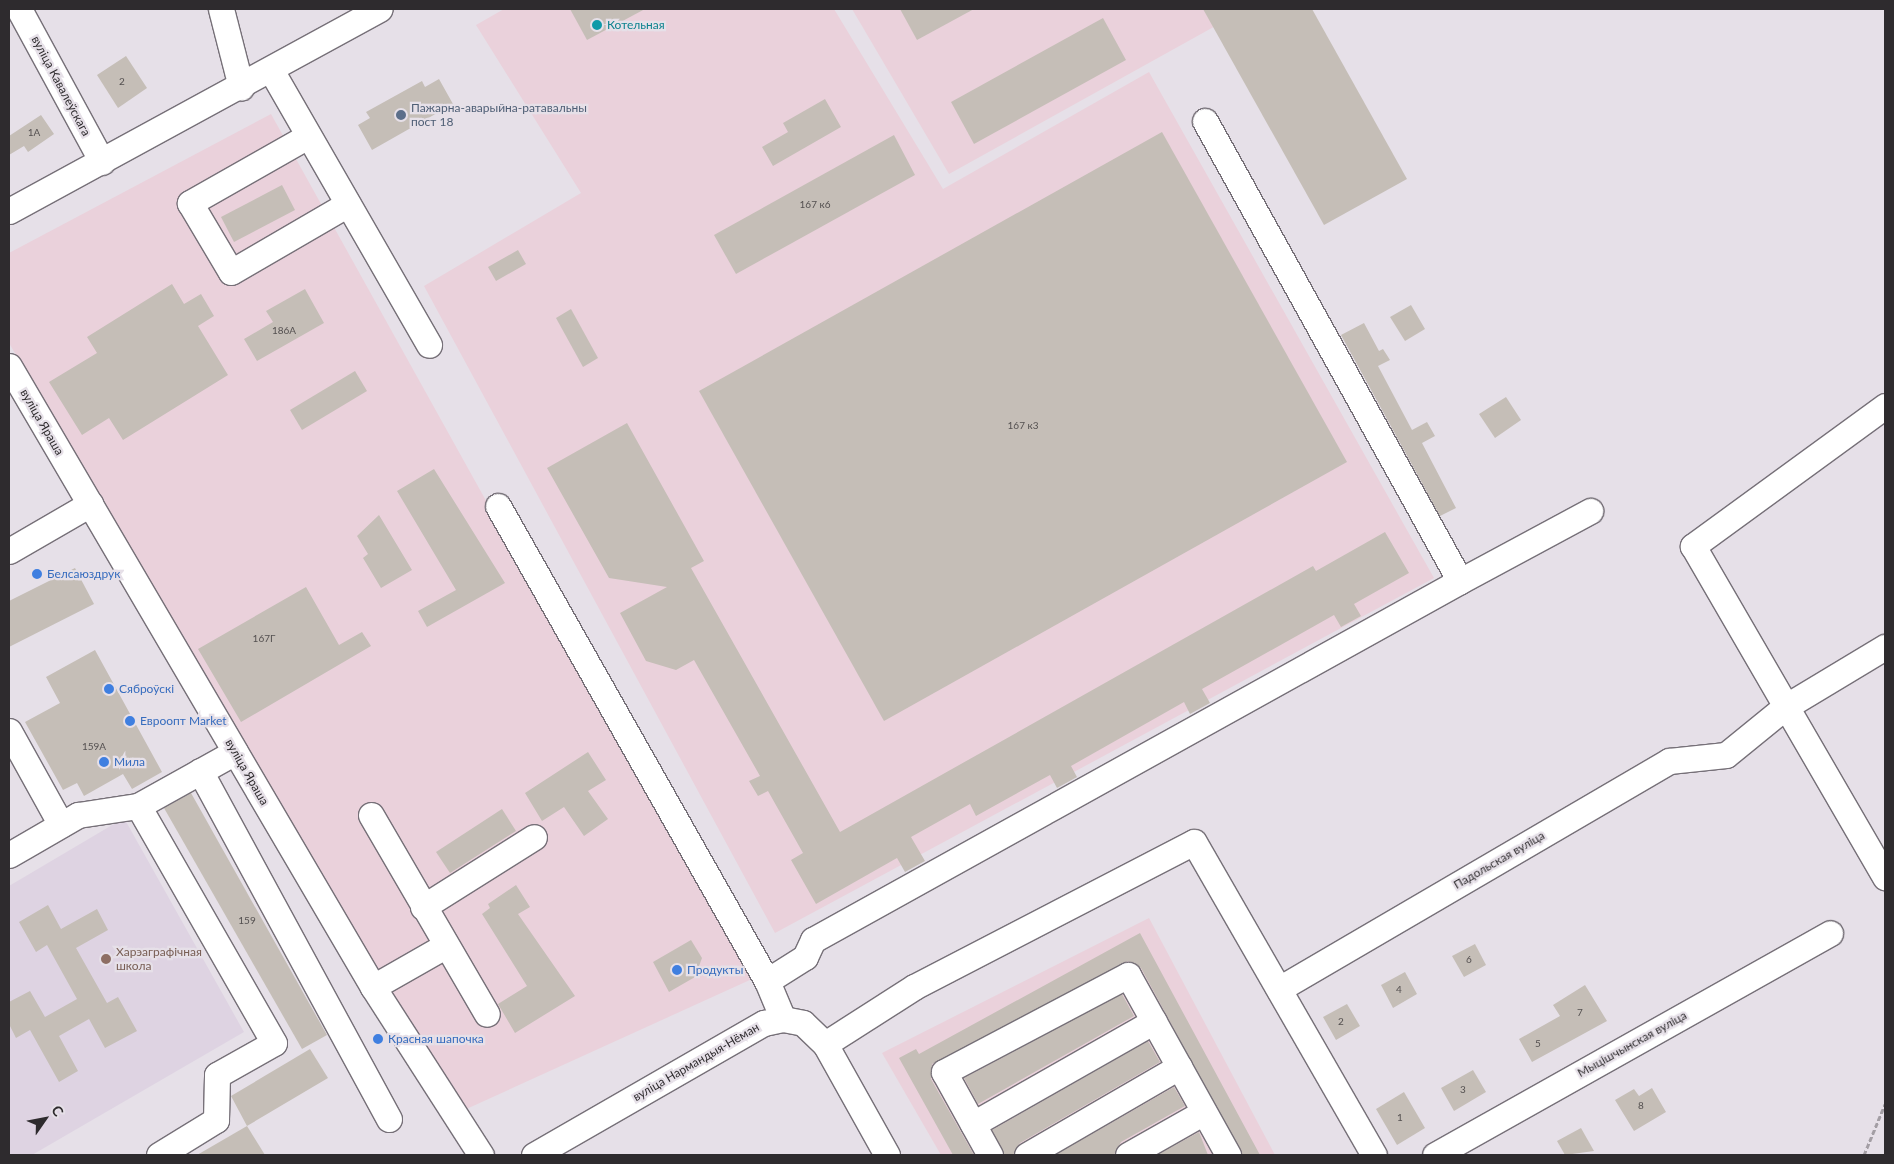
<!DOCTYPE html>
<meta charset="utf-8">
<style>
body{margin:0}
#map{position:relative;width:1894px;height:1164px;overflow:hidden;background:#e6e0e8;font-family:Lato,sans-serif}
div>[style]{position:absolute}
.industrial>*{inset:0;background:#ead1db}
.built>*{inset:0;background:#ded3e2}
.building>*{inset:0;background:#c5beb7}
.path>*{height:3px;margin-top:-1.5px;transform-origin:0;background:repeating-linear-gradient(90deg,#a39ea4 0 5px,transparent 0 7.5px)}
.roads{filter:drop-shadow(1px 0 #767078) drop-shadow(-1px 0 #767078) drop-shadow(0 1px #767078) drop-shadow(0 -1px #767078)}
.minor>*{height:25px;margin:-12.5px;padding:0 12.5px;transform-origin:12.5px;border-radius:12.5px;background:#fff}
.dots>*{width:14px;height:14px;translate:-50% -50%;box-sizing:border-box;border:2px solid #e6e0e8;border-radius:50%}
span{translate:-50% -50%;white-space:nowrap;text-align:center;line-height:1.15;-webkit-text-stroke:4.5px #e6e0e8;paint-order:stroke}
.number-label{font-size:10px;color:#545050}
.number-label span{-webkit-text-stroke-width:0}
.culture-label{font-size:12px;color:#0d838f}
.left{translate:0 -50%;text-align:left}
.street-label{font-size:12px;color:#2e2b2e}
.service-label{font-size:12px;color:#4e5e75}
.shop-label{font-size:12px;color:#366cbe}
.education-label{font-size:12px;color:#785e54}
.frame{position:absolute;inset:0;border:10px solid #2e2b2e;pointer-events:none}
.north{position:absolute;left:20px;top:1094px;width:50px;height:50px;-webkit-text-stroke:4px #e6e0e8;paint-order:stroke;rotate:57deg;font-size:14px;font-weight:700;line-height:20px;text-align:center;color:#2e2b2e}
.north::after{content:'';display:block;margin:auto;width:18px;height:22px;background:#2e2b2e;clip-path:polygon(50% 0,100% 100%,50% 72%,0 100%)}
</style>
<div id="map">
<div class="industrial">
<i style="clip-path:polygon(504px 9px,834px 9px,943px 189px,1149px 72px,1434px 578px,775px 933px,424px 286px,581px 193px,476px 25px)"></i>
<i style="clip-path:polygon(852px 9px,1246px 9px,949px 174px)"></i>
<i style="clip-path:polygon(271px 114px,752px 979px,462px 1111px,9px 343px,9px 253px)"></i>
<i style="clip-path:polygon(1149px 918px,1275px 1155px,941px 1155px,882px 1053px)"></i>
</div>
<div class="built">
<i style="clip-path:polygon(124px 818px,244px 1032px,32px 1155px,9px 1155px,9px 886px)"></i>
</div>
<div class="building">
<i style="clip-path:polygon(570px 9px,645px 9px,587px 40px)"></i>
<i style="clip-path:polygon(900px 9px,974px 9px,917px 40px)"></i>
<i style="clip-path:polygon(1203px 9px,1312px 9px,1407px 179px,1324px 225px)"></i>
<i style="clip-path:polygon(1103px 18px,1126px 60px,974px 144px,951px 102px)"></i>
<i style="clip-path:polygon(126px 56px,147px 88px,118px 108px,97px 75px)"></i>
<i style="clip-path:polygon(439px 79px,453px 104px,372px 150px,358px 125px,370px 118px,366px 112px,422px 81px,425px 87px)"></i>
<i style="clip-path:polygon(825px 99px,841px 127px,773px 166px,762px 147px,788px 132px,783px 123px)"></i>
<i style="clip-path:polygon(41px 115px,54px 134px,28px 152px,24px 146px,9px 155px,9px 136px)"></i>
<i style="clip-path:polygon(1162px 132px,1347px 462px,884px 721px,699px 391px)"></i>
<i style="clip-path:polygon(894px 135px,915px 175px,736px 274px,714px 235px)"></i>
<i style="clip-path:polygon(282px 185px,295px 210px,234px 242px,221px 217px)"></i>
<i style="clip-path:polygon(518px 250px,526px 264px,496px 281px,488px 267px)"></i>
<i style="clip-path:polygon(172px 284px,184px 304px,201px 294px,214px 316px,198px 326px,228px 375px,123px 440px,109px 418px,82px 435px,49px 382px,97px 353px,87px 337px)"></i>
<i style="clip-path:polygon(305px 289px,324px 323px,257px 361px,244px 339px,273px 322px,266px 311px)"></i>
<i style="clip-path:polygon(1411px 305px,1425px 329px,1405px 341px,1390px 317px)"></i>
<i style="clip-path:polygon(571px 309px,598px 358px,583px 367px,556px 318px)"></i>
<i style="clip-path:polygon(1364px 323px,1379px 351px,1383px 349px,1390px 360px,1378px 366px,1412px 430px,1427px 422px,1435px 436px,1422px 443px,1456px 508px,1440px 516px,1341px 335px)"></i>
<i style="clip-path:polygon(355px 371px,367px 391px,302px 430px,290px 410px)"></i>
<i style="clip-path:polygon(1506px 397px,1521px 420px,1495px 438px,1479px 414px)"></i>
<i style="clip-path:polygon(627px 423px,704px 561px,691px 568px,840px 832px,1313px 566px,1316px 571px,1385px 532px,1409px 573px,1354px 604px,1361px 616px,1341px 627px,1334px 615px,1202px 689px,1210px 703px,1190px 714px,1184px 702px,1071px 766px,1077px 777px,1057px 788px,1050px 775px,976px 816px,970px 804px,911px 837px,925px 861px,905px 872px,897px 858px,816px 904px,791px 860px,803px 853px,768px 791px,758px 796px,749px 781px,760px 776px,694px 660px,676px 670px,646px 661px,620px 613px,667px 587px,609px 578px,547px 468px)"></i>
<i style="clip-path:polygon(434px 469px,505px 583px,427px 627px,418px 611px,456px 590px,397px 491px)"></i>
<i style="clip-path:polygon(379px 515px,412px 570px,381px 588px,363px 558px,368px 554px,357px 536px)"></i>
<i style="clip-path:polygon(75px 568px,94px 604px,9px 647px,9px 601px)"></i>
<i style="clip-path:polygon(306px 587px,339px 645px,362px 632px,371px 646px,241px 722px,198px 649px)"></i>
<i style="clip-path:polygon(95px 650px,162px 772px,132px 789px,123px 774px,84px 796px,77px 783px,63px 790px,25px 722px,60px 703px,46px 677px)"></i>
<i style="clip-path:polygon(588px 752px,606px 780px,588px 791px,608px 819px,584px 836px,564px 807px,542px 821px,525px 793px)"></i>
<i style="clip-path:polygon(191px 793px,327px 1035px,302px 1049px,164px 808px)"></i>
<i style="clip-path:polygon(502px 809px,516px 831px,450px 873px,436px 852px)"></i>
<i style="clip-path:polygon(516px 885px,530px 907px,518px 914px,575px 996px,515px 1033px,498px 1004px,527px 986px,482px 914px,490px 908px,488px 904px)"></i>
<i style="clip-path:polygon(48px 905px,61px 929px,97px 909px,108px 930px,76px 948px,107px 1003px,118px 997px,137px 1031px,105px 1048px,89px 1019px,59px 1036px,78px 1071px,59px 1082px,30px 1030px,16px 1038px,9px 1024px,9px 1002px,30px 991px,45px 1017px,77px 999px,47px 945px,36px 952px,19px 922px)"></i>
<i style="clip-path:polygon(1140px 933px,1260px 1155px,1242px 1155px,1141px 968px,1128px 961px,932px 1064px,931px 1079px,974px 1155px,953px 1155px,899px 1058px,916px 1049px,919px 1054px)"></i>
<i style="clip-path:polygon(691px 940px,702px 958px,695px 977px,669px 992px,653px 962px)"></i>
<i style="clip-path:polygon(1475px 944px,1486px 965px,1464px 977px,1452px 956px)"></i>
<i style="clip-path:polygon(1405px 972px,1417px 994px,1393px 1008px,1381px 985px)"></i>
<i style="clip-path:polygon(1585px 985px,1607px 1021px,1532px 1062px,1519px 1039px,1560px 1016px,1553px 1005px)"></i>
<i style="clip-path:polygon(1122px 994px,1134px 1016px,978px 1104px,964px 1078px)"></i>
<i style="clip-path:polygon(1347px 1004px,1360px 1026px,1336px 1040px,1323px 1017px)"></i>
<i style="clip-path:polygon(1148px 1041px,1160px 1062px,1020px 1143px,1013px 1155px,1004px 1155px,992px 1130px)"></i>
<i style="clip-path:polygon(310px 1049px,328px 1078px,247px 1126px,231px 1096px)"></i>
<i style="clip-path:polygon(1473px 1070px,1486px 1092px,1454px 1111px,1441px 1088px)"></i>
<i style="clip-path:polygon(1174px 1087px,1185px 1106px,1121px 1142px,1114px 1155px,1055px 1155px)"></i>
<i style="clip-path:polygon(1652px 1088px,1666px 1112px,1634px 1131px,1615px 1100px,1634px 1089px,1639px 1096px)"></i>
<i style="clip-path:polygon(1404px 1092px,1425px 1128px,1397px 1145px,1376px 1109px)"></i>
<i style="clip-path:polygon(247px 1126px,265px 1155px,197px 1155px)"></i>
<i style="clip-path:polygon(1581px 1128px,1594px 1151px,1565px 1155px,1557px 1141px)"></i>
<i style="clip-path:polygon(1199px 1132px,1208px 1155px,1157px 1155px)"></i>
</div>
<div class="path">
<i style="left:1864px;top:1155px;width:55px;rotate:-67.6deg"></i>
</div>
<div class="roads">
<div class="minor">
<i style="left:19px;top:9px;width:174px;rotate:61.5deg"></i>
<i style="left:221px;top:9px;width:81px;rotate:75.6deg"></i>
<i style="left:271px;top:70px;width:317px;rotate:60.1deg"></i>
<i style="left:308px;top:136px;width:136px;rotate:150.4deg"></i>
<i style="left:190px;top:203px;width:80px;rotate:59.3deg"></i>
<i style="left:231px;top:272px;width:135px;rotate:-30.2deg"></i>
<i style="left:9px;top:211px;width:422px;rotate:-28.6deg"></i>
<i style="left:9px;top:366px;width:720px;rotate:59.62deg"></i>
<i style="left:373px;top:987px;width:200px;rotate:57.3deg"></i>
<i style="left:1885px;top:406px;width:238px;rotate:143.9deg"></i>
<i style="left:1693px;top:546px;width:383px;rotate:59.9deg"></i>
<i style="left:498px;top:506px;width:546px;rotate:60.48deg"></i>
<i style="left:767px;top:981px;width:41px;rotate:67.2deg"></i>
<i style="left:9px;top:551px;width:94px;rotate:-30.1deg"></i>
<i style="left:1460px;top:581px;width:148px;rotate:-28.3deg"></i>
<i style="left:9px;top:731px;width:107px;rotate:61deg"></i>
<i style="left:200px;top:771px;width:396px;rotate:61.5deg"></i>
<i style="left:371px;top:815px;width:230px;rotate:59.8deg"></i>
<i style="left:9px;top:855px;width:80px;rotate:-30.1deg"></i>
<i style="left:78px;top:815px;width:61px;rotate:-8.5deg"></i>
<i style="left:423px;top:907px;width:131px;rotate:-32.2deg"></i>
<i style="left:767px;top:981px;width:45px;rotate:-32.3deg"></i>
<i style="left:805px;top:957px;width:19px;rotate:-65deg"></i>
<i style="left:813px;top:940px;width:740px;rotate:-29.02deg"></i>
<i style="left:1460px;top:581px;width:526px;rotate:-119deg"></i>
<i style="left:373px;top:987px;width:83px;rotate:-29.7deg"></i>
<i style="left:1279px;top:989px;width:452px;rotate:-30.3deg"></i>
<i style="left:1669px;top:761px;width:57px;rotate:-6deg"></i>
<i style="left:1726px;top:755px;width:76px;rotate:-39.1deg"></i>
<i style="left:1785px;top:707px;width:117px;rotate:-31deg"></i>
<i style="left:825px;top:1044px;width:106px;rotate:-32.6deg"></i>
<i style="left:914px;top:987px;width:315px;rotate:-27.4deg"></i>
<i style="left:1194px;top:842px;width:361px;rotate:60.1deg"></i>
<i style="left:973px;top:1124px;width:208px;rotate:-29.6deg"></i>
<i style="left:159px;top:1155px;width:67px;rotate:-31.6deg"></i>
<i style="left:216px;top:1120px;width:45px;rotate:-88.7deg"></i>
<i style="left:217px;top:1075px;width:65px;rotate:-29.3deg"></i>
<i style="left:274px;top:1043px;width:273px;rotate:-119.8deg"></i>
<i style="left:138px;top:806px;width:111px;rotate:-29.1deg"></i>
<i style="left:534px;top:1155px;width:265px;rotate:-29.9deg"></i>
<i style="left:764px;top:1023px;width:19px;rotate:-12deg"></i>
<i style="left:783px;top:1019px;width:20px;rotate:11deg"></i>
<i style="left:803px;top:1023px;width:30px;rotate:44deg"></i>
<i style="left:825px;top:1044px;width:127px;rotate:60.8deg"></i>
<i style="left:990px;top:1155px;width:95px;rotate:-119deg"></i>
<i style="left:944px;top:1072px;width:208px;rotate:-27.8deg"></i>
<i style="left:1128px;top:975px;width:206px;rotate:60.9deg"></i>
<i style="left:1027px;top:1155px;width:176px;rotate:-30.1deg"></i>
<i style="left:1128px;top:1155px;width:87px;rotate:-29.5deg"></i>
<i style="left:1435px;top:1155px;width:453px;rotate:-29.3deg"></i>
</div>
</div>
<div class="dots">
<i style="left:597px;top:25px;background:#0f9aa8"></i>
<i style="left:401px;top:115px;background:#5c6f8a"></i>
<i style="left:37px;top:574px;background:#3f7fe0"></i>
<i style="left:109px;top:689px;background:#3f7fe0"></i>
<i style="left:130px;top:721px;background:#3f7fe0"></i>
<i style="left:104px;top:762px;background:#3f7fe0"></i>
<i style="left:106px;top:959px;background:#8d6e63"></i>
<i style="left:677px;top:970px;background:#3f7fe0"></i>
<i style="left:378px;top:1039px;background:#3f7fe0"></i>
</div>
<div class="number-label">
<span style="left:122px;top:82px">2</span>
<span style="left:34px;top:133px">1А</span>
<span style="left:815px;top:205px">167 к6</span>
<span style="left:284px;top:331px">186А</span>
<span style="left:1023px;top:426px">167 к3</span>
<span style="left:264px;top:639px">167Г</span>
<span style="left:94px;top:747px">159А</span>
<span style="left:247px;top:921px">159</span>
<span style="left:1469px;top:960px">6</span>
<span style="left:1399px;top:990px">4</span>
<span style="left:1580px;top:1013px">7</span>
<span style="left:1341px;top:1022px">2</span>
<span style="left:1538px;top:1044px">5</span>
<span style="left:1463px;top:1090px">3</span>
<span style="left:1641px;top:1106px">8</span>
<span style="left:1400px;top:1118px">1</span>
</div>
<div class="culture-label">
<span class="left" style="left:607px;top:25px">Котельная</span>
</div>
<div class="street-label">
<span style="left:61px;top:86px;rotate:62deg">вуліца Кавалеўскага</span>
<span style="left:42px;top:422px;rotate:60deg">вуліца Яраша</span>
<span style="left:247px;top:772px;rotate:60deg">вуліца Яраша</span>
<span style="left:1499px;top:860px;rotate:-30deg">Падольская вуліца</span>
<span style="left:1632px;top:1044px;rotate:-29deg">Мыцішчынская вуліца</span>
<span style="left:696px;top:1062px;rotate:-30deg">вуліца Нармандыя-Нёман</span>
</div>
<div class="service-label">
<span class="left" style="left:411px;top:115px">Пажарна-аварыйна-ратавальны<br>пост 18</span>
</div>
<div class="shop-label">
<span class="left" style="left:47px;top:574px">Белсаюздрук</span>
<span class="left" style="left:119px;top:689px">Сяброўскі</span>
<span class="left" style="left:140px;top:721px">Евроопт Market</span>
<span class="left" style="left:114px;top:762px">Мила</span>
<span class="left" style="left:687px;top:970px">Продукты</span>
<span class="left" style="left:388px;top:1039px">Красная шапочка</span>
</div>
<div class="education-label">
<span class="left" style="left:116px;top:959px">Харэаграфічная<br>школа</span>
</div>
<div class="frame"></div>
<div class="north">С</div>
</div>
